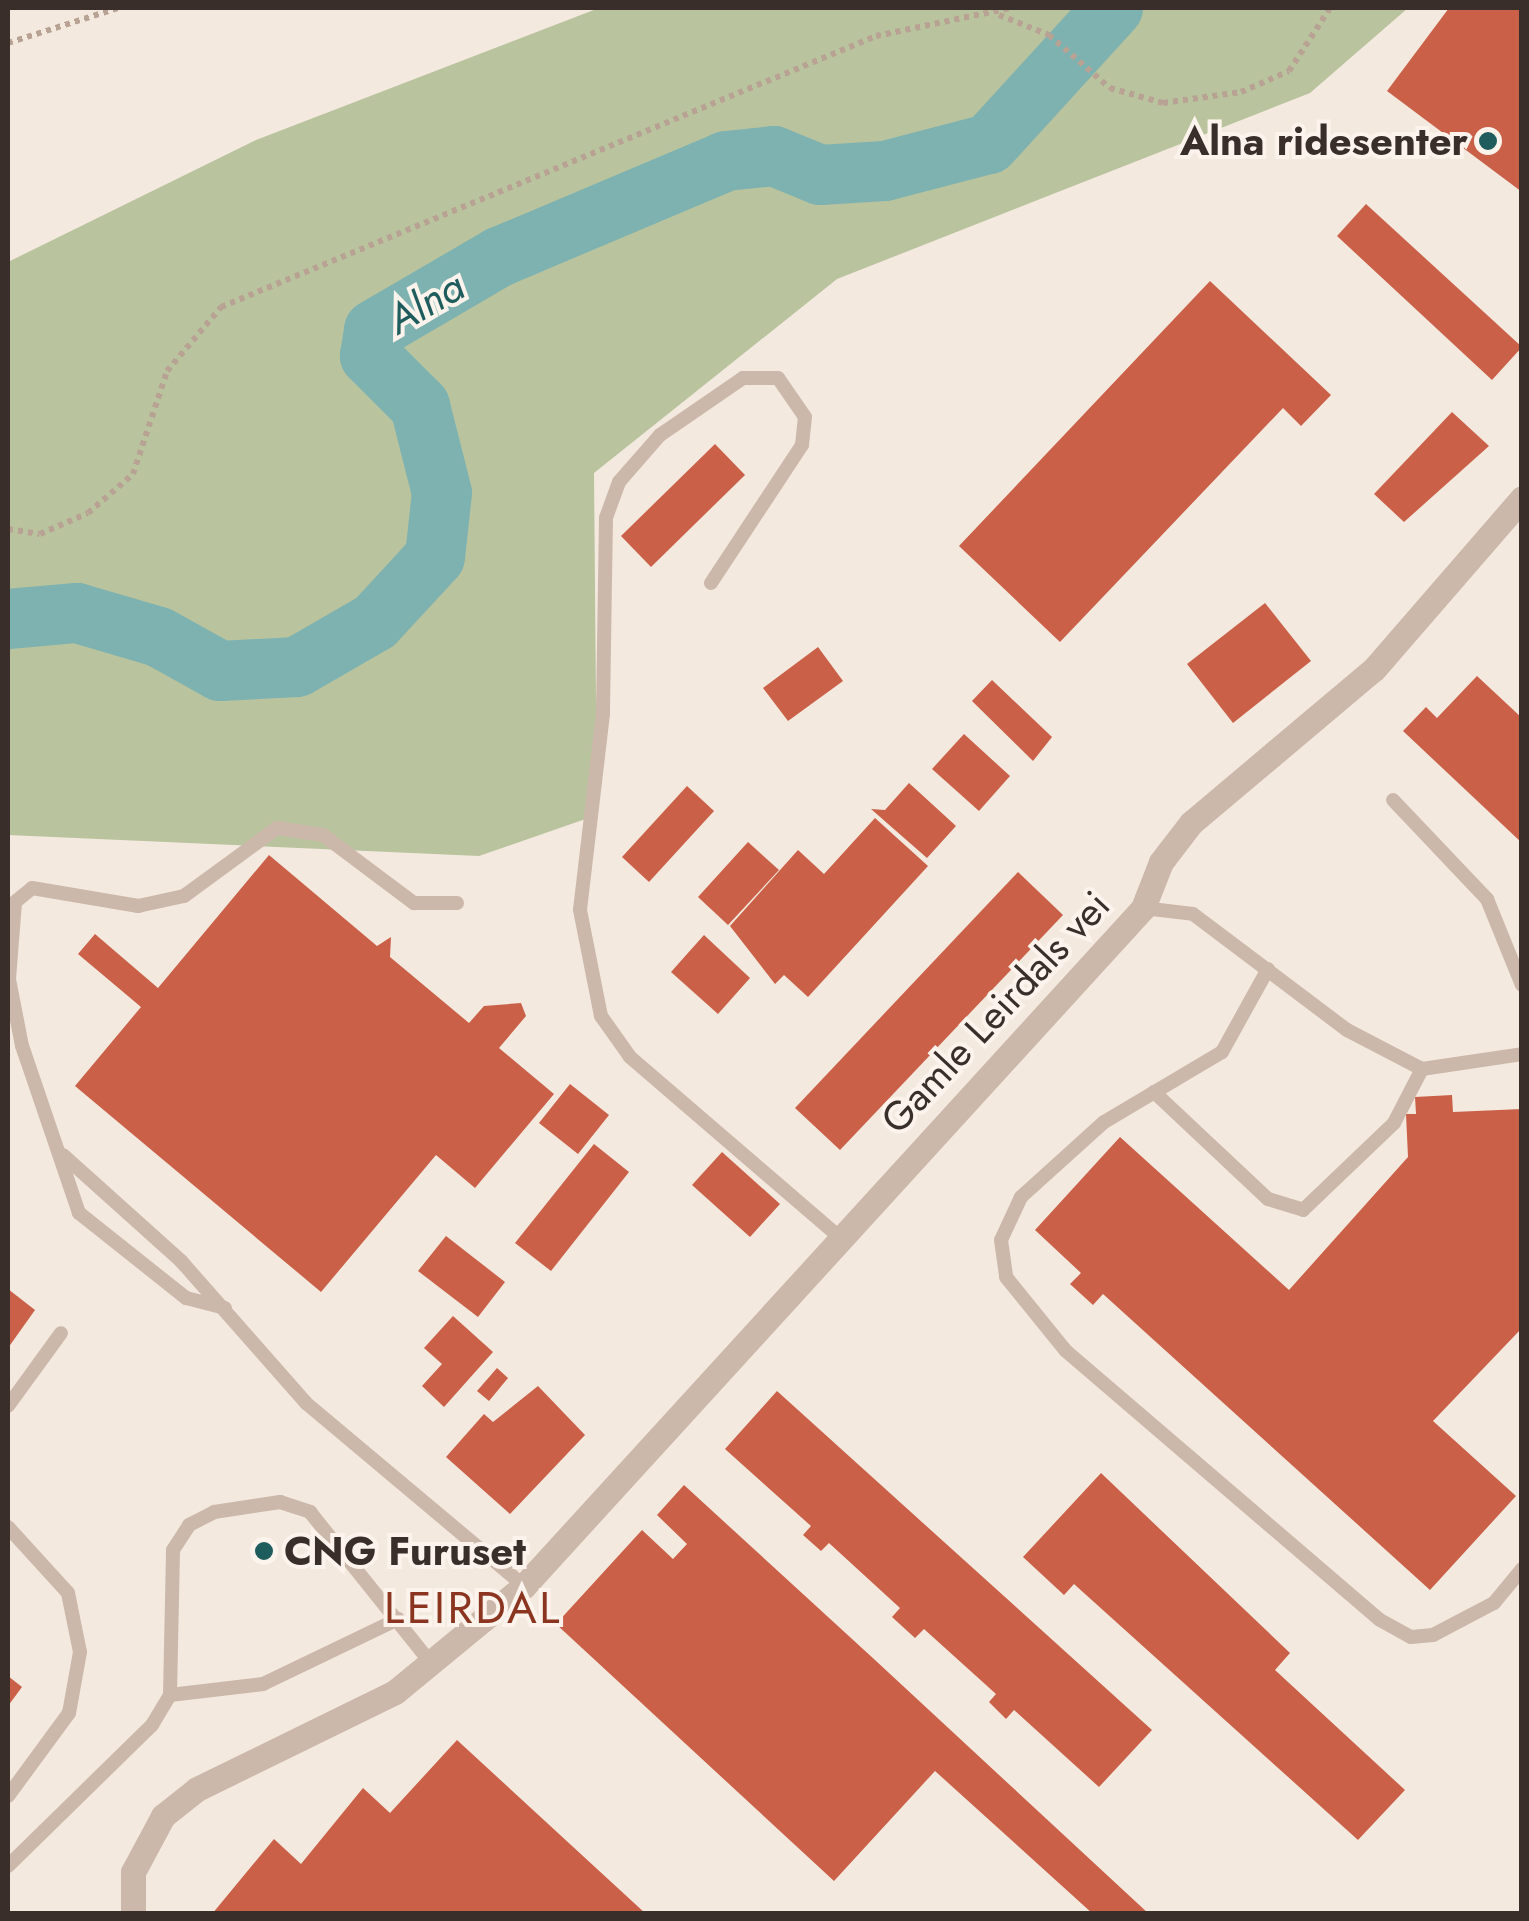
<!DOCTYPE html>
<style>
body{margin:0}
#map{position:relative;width:1529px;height:1921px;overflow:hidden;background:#f4e9df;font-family:Jost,sans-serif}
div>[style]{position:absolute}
.green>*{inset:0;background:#b9c39e}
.river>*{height:60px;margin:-30px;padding:0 30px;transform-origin:30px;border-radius:30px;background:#7db2b1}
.building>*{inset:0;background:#c96047}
.path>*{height:6px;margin-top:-3px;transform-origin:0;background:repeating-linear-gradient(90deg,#b8a294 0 5px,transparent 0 10px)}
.lane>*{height:14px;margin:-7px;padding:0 7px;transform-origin:7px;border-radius:7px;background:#ccb8aa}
.street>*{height:25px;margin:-12.5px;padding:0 12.5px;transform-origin:12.5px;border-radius:12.5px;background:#ccb8aa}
.dots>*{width:28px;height:28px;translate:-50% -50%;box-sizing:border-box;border:5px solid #fbf3ec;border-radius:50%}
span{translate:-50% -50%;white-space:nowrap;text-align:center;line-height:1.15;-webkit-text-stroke:8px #fbf3ec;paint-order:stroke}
.poi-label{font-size:40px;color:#3a2e2a;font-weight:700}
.right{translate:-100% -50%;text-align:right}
.left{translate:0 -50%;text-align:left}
.street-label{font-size:40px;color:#3a2e2a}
.water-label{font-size:42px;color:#1e5c5d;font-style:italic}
.quarter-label{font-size:45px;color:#8b3420;letter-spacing:2.5px}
.frame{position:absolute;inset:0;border:10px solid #3a2e2a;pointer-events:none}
</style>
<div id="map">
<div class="green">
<i style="clip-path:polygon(599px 8px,1408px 8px,1310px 93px,837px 279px,594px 473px,597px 815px,479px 856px,8px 835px,8px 262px,256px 140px)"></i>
</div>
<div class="river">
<i style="left:8px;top:619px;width:69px;rotate:-5deg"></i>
<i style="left:77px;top:613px;width:85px;rotate:16.3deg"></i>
<i style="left:159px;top:637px;width:70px;rotate:29.1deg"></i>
<i style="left:220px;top:671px;width:77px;rotate:-3deg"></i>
<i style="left:297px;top:667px;width:90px;rotate:-30deg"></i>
<i style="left:375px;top:622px;width:88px;rotate:-47.3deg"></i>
<i style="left:435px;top:557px;width:64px;rotate:-83.8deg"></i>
<i style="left:442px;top:493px;width:90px;rotate:-104.2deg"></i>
<i style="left:420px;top:406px;width:71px;rotate:-135deg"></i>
<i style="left:370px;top:356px;width:26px;rotate:-81deg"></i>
<i style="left:374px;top:330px;width:145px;rotate:-30.3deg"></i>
<i style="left:499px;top:257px;width:246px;rotate:-22.9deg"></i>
<i style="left:726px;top:161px;width:48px;rotate:-5.9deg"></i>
<i style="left:774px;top:156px;width:50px;rotate:22.4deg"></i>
<i style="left:820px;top:175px;width:65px;rotate:-3.5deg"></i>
<i style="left:885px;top:171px;width:107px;rotate:-14.6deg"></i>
<i style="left:989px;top:144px;width:184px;rotate:-47.6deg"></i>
</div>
<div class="building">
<i style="clip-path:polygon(1449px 8px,1522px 8px,1522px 192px,1387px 91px)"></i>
<i style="clip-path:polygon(1366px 204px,1522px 347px,1492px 380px,1337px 236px)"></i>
<i style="clip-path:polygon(1210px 281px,1331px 395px,1301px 426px,1283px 408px,1060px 642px,959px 546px)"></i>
<i style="clip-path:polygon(1452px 412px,1489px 446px,1404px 522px,1374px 494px)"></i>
<i style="clip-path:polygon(715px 444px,745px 475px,651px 567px,621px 536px)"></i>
<i style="clip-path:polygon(1265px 603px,1311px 661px,1233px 723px,1187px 664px)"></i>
<i style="clip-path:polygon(818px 647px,843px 681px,788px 721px,763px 688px)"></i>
<i style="clip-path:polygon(1477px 676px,1522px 718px,1522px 843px,1403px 731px,1426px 707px,1437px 718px)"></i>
<i style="clip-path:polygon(992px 680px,1052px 737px,1033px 761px,972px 701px)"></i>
<i style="clip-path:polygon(964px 734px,1010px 776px,979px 811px,932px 769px)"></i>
<i style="clip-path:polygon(909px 783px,956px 826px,927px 858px,871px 809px,885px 810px)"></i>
<i style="clip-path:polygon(687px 786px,714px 811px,649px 882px,622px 857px)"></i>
<i style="clip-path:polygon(875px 818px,928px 866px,808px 997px,784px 975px,775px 984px,730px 926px,798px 850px,824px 874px)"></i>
<i style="clip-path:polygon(748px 842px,779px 870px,728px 925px,698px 897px)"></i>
<i style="clip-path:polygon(269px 855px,377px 946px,391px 937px,390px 957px,469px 1023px,484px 1006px,521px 1003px,526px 1016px,499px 1048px,554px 1094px,475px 1188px,436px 1155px,321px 1292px,75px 1086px,141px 1007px,78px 954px,95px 934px,158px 988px)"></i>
<i style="clip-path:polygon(1018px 872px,1063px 915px,840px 1150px,795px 1108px)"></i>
<i style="clip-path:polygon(704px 935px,750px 978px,718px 1014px,671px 972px)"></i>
<i style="clip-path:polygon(570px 1084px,609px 1115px,578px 1154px,539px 1123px)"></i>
<i style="clip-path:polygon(1452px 1095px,1453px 1112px,1522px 1109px,1522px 1328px,1433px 1421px,1516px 1496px,1430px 1590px,1103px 1294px,1093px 1305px,1070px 1284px,1081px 1273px,1035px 1230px,1120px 1137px,1289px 1290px,1408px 1157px,1406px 1114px,1416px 1114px,1415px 1097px)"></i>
<i style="clip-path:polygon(594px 1144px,629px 1172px,551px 1271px,515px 1243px)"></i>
<i style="clip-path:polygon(722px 1152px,780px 1204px,750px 1237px,692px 1185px)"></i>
<i style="clip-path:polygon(446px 1236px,505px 1282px,478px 1317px,418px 1271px)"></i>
<i style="clip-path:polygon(8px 1289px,35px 1310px,8px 1348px)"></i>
<i style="clip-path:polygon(453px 1316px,493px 1352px,444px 1407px,422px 1386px,442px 1364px,424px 1348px)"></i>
<i style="clip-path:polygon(497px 1368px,508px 1378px,489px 1401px,477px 1391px)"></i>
<i style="clip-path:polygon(538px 1386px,585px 1435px,510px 1514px,446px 1457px,484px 1414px,493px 1422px)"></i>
<i style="clip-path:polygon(777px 1391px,1152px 1730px,1099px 1787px,1014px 1710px,1006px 1719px,989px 1702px,996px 1694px,924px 1629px,915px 1638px,892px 1617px,900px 1608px,829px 1543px,821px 1551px,803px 1535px,811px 1526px,725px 1449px)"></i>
<i style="clip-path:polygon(1101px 1473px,1290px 1653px,1275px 1670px,1405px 1790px,1358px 1840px,1074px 1584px,1064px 1595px,1023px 1557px)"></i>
<i style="clip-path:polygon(684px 1485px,875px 1660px,1149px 1914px,1093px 1914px,935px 1771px,834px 1881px,556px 1624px,642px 1530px,673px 1559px,687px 1544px,657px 1515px)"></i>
<i style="clip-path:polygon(8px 1676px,22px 1687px,8px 1706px)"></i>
<i style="clip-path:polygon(457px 1740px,646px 1914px,212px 1914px,274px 1839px,301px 1864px,363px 1788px,390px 1813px)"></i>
</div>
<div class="path">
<i style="left:999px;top:15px;width:54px;rotate:21.8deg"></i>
<i style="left:1049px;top:35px;width:81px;rotate:41deg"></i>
<i style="left:1110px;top:88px;width:55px;rotate:15.8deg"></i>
<i style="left:1163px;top:103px;width:79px;rotate:-8deg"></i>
<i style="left:1241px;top:92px;width:52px;rotate:-23.6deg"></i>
<i style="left:1289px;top:71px;width:75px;rotate:-56.9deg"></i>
<i style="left:8px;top:43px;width:115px;rotate:-17.7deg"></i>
<i style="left:8px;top:529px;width:32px;rotate:9deg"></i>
<i style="left:40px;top:534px;width:52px;rotate:-23.6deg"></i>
<i style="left:88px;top:513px;width:60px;rotate:-40.9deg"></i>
<i style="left:133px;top:474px;width:108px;rotate:-71.7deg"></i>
<i style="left:167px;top:371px;width:84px;rotate:-49.8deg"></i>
<i style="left:221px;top:307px;width:709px;rotate:-22.48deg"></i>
<i style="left:876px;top:36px;width:137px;rotate:-11.8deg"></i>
</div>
<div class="lane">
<i style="left:711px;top:583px;width:165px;rotate:-56.6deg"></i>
<i style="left:802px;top:445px;width:28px;rotate:-84deg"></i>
<i style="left:805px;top:417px;width:47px;rotate:-124.7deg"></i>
<i style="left:778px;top:378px;width:35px;rotate:180deg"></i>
<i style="left:743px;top:378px;width:101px;rotate:145.5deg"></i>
<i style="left:660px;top:435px;width:62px;rotate:131.1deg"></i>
<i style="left:619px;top:482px;width:38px;rotate:110deg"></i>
<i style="left:606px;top:518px;width:196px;rotate:90.9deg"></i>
<i style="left:603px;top:714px;width:197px;rotate:96.7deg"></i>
<i style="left:580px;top:910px;width:108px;rotate:78.8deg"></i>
<i style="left:601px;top:1016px;width:50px;rotate:54.7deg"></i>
<i style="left:630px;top:1057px;width:273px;rotate:40.7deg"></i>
<i style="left:1393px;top:800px;width:137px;rotate:46.5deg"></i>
<i style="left:1487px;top:899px;width:93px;rotate:67.9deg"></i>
<i style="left:1143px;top:908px;width:50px;rotate:6.8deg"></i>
<i style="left:1193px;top:914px;width:193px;rotate:37deg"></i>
<i style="left:1347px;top:1030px;width:85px;rotate:27.5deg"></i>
<i style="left:1422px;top:1069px;width:101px;rotate:-8.5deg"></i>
<i style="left:1268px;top:969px;width:95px;rotate:119deg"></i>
<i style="left:1222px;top:1052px;width:137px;rotate:149.3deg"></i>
<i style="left:1104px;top:1122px;width:112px;rotate:137.9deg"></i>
<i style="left:1021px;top:1197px;width:47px;rotate:114.9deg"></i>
<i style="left:1001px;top:1240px;width:37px;rotate:82deg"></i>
<i style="left:1006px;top:1277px;width:95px;rotate:51deg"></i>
<i style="left:1066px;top:1351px;width:413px;rotate:40.6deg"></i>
<i style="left:1380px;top:1620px;width:35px;rotate:29deg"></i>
<i style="left:1411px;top:1637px;width:22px;rotate:-5deg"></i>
<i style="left:1433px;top:1635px;width:69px;rotate:-27.7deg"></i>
<i style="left:1494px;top:1603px;width:44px;rotate:-50.5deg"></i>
<i style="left:1154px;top:1092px;width:156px;rotate:43.2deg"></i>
<i style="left:1268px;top:1199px;width:37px;rotate:17deg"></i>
<i style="left:1303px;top:1210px;width:126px;rotate:-43.7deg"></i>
<i style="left:1394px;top:1123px;width:61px;rotate:-62.6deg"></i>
<i style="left:63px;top:1155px;width:159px;rotate:41.9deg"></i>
<i style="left:181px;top:1261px;width:189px;rotate:48.6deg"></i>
<i style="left:306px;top:1403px;width:285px;rotate:40deg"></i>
<i style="left:225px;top:1308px;width:40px;rotate:-165.6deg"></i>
<i style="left:186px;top:1298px;width:137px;rotate:-141.5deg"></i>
<i style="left:79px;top:1213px;width:176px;rotate:-108.8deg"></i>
<i style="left:22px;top:1046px;width:68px;rotate:-101deg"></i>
<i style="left:9px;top:979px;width:77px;rotate:-85.5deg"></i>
<i style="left:15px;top:902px;width:22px;rotate:-39deg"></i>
<i style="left:32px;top:888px;width:108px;rotate:9.6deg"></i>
<i style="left:138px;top:906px;width:47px;rotate:-12.3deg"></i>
<i style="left:184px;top:896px;width:115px;rotate:-36.2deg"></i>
<i style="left:277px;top:828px;width:47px;rotate:8.7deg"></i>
<i style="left:323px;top:835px;width:114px;rotate:36.8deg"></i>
<i style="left:414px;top:903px;width:43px"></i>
<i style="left:8px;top:1406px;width:90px;rotate:-54deg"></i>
<i style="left:8px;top:1527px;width:89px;rotate:47.7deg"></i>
<i style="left:68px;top:1593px;width:60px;rotate:78.5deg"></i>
<i style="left:80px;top:1652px;width:62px;rotate:100.2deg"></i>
<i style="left:69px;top:1713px;width:103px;rotate:126.3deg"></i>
<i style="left:170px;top:1695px;width:94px;rotate:-6.7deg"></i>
<i style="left:263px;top:1684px;width:150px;rotate:-25.7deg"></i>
<i style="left:8px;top:1866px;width:202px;rotate:-44.4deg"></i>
<i style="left:152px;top:1725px;width:35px;rotate:-59deg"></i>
<i style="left:170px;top:1695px;width:145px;rotate:-88.8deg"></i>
<i style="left:173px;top:1550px;width:30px;rotate:-57deg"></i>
<i style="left:189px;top:1525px;width:28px;rotate:-27deg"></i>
<i style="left:214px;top:1512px;width:67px;rotate:-8.6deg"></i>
<i style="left:280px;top:1502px;width:32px;rotate:18deg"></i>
<i style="left:310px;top:1512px;width:198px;rotate:51.3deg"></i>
</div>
<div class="street">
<i style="left:133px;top:1914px;width:42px;rotate:-90deg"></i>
<i style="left:133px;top:1872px;width:64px;rotate:-61.8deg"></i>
<i style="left:163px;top:1816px;width:43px;rotate:-38.5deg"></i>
<i style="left:197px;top:1789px;width:220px;rotate:-26.1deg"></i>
<i style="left:395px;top:1692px;width:167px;rotate:-39.4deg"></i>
<i style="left:524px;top:1586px;width:918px;rotate:-47.6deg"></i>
<i style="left:1143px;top:908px;width:49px;rotate:-68.6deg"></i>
<i style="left:1161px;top:862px;width:49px;rotate:-52.4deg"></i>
<i style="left:1191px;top:823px;width:239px;rotate:-40.1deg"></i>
<i style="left:1374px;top:669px;width:226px;rotate:-49.1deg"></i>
</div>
<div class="dots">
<i style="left:1488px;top:141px;background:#1e5c5d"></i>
<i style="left:264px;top:1551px;background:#1e5c5d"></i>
</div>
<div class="poi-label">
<span class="right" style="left:1468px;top:141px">Alna ridesenter</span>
<span class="left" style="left:284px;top:1551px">CNG Furuset</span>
</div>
<div class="street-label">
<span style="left:995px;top:1012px;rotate:-47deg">Gamle Leirdals vei</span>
</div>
<div class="water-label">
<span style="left:426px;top:303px;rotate:-30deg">Alna</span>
</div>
<div class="quarter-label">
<span style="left:473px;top:1608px">LEIRDAL</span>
</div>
<div class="frame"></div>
</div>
